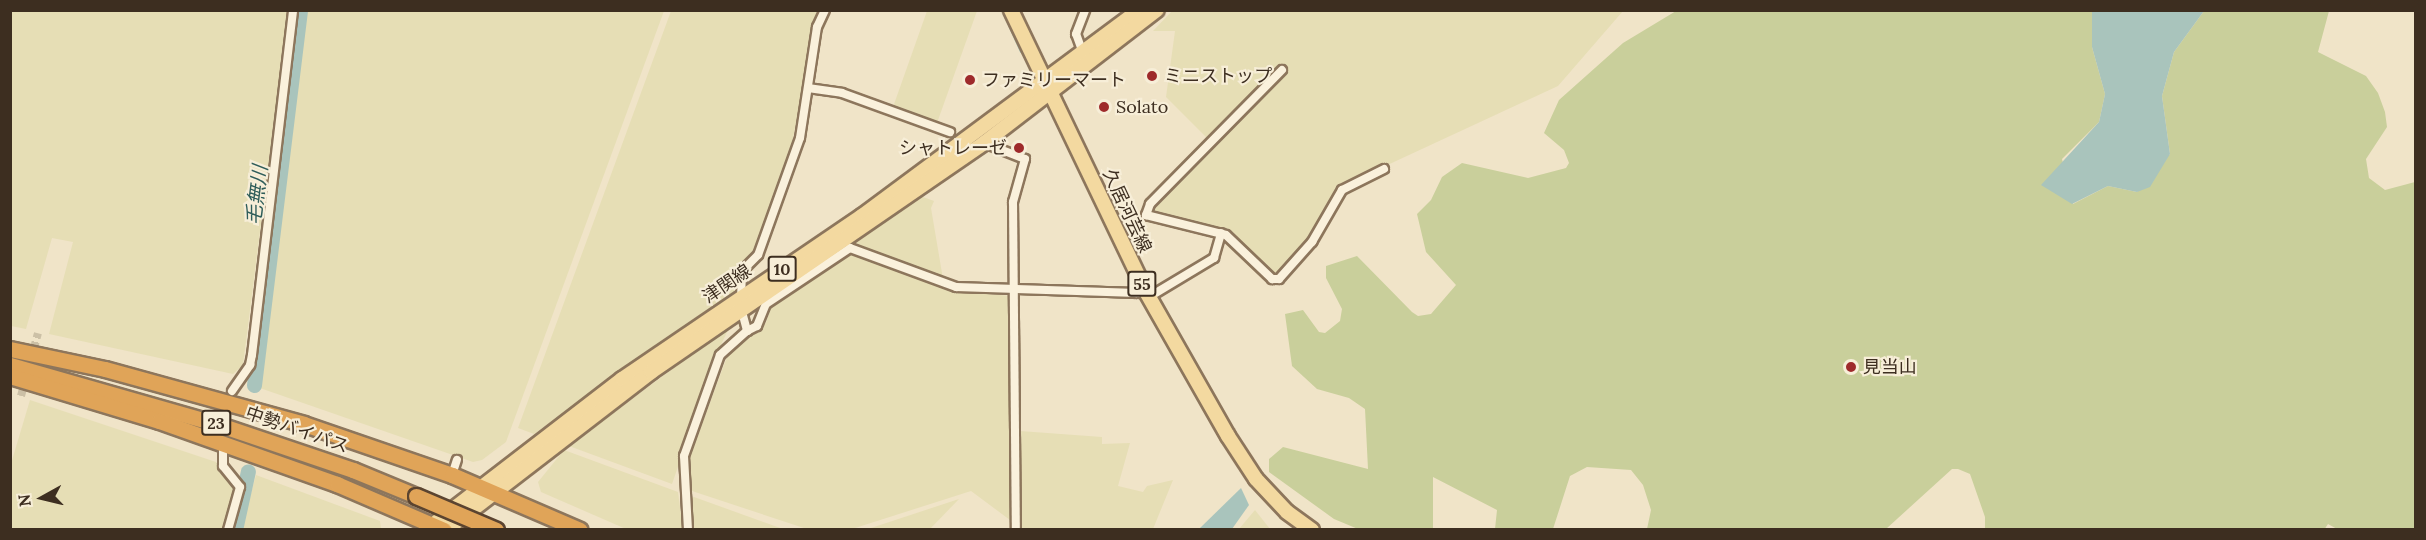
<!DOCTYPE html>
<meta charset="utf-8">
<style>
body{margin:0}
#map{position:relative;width:2426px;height:540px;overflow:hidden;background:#f0e4c8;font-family:Lora,"Noto Sans JP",serif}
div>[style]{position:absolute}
.farmland>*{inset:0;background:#e6deb5}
.green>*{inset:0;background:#c9cf9b}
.water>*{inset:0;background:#a9c4bc}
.stream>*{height:2px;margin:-1px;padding:0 1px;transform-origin:1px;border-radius:1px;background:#a9c4bc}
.river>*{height:15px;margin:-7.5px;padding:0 7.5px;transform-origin:7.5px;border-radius:7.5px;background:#a9c4bc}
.street-tunnel>*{height:8px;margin-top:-4px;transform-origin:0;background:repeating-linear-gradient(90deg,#ccc0a6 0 8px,transparent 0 12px)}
.roads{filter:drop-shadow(2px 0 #8d765c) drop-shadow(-2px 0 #8d765c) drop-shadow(0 2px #8d765c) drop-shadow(0 -2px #8d765c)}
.street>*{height:8px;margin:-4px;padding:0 4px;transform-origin:4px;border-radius:4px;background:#faf1dc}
.primary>*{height:14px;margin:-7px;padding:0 7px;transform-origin:7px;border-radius:7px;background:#f3d9a0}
.highway>*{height:15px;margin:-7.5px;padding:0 7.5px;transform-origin:7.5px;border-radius:7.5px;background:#e0a458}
.bridges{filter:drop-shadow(2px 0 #5b4430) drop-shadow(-2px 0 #5b4430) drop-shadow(0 2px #5b4430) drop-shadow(0 -2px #5b4430)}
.highway-bridge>*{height:15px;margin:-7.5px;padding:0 7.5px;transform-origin:7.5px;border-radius:7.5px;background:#e0a458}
.dots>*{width:16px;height:16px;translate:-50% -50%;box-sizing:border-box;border:3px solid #f7eed8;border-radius:50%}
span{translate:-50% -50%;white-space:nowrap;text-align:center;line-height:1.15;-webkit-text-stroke:4.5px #f7eed8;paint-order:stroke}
.shield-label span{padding:2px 4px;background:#f7eed8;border:2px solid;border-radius:4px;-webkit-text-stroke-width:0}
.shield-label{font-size:16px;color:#3d2e20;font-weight:700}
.poi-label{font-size:18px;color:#3d2e20}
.left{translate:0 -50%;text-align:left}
.right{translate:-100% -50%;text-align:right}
.street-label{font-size:18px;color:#3d2e20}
.water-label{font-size:20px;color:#2f5d5a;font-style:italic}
.frame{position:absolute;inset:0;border:12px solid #3d2e20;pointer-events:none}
.north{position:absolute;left:12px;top:468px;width:60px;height:60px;-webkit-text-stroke:4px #f7eed8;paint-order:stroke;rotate:262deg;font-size:16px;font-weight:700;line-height:24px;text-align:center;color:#3d2e20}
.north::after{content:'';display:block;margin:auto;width:21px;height:27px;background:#3d2e20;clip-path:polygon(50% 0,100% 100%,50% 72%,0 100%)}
</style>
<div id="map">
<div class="farmland">
<i style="clip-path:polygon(11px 10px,288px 11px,243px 365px,233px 374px,49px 334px,73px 242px,52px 238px,26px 329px,11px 326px)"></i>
<i style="clip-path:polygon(303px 11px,664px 11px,506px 442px,482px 460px,473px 462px,257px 387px)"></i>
<i style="clip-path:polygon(671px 11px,819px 11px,788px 162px,756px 248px,739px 270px,738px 289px,534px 434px,518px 428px)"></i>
<i style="clip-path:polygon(927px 11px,977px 11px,937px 123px,893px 107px)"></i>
<i style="clip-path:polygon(1172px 11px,1623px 11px,1558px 86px,1340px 187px,1299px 253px,1273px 276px,1228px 232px,1151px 213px,1214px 145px,1166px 97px,1175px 31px,1153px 31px)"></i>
<i style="clip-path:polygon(920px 196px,934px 201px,931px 208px,943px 279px,850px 245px)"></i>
<i style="clip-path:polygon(849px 254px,954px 291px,1011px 296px,1014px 517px,1010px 520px,971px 491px,852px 529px,807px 529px,689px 490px,690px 456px,727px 357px,735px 345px,766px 323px,772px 304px)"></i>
<i style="clip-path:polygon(730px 326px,718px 351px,672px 484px,569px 446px)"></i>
<i style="clip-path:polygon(30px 400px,216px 462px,236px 486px,222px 529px,11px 529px,10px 467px)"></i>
<i style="clip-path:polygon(1020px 431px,1102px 437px,1102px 444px,1130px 443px,1118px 486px,1143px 492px,1147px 486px,1173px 480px,1153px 529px,1022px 529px)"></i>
<i style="clip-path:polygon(564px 450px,678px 492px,683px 529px,626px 529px,541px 492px,538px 482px)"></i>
<i style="clip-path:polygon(256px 475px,380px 521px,381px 529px,241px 529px)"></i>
<i style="clip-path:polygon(694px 497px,783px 529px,692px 529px,690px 499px)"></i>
<i style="clip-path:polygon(959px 499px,930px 529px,868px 529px)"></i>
<i style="clip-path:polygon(1255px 510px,1270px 529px,1239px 529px)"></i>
</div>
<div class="green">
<i style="clip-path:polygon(1676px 11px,2092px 11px,2092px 47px,2105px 94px,2099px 122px,2062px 159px,2073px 204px,2108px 186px,2137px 192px,2170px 154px,2162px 96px,2174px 52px,2204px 11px,2329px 11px,2318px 52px,2366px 76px,2378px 93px,2385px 112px,2387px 127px,2366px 159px,2369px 178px,2385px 190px,2415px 182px,2415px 529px,2337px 529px,2328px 524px,2324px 530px,1985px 529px,1985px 517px,1970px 474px,1958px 469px,1952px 469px,1886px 529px,1647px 529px,1651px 510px,1643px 485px,1631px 470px,1587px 467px,1570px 476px,1553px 529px,1495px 529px,1497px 510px,1433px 477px,1433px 529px,1358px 529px,1334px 519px,1269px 472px,1269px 459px,1283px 447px,1368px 469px,1365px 409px,1349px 398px,1317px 389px,1292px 366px,1285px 314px,1303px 310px,1319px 332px,1325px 333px,1340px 321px,1342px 309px,1326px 278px,1326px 266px,1357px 256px,1412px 312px,1418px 316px,1431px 314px,1456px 285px,1426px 252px,1417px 214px,1431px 200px,1442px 177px,1462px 163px,1528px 178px,1566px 168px,1569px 163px,1564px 150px,1544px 133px,1559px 100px,1623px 43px)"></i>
</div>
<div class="water">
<i style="clip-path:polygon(2092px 11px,2204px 11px,2174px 52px,2162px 96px,2170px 154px,2150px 187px,2137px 192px,2108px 186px,2072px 204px,2041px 185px,2099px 122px,2105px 94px,2092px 47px)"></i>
<i style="clip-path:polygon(1241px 488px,1249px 505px,1232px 529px,1199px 529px)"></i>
</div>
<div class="stream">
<i style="left:1002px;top:10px;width:46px;rotate:65.7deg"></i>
</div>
<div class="river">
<i style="left:254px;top:385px;width:378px;rotate:-83deg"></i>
<i style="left:235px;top:530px;width:60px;rotate:-77.6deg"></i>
</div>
<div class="street-tunnel">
<i style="left:21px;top:396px;width:65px;rotate:-74.9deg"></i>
<i style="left:226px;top:430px;width:29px;rotate:-82deg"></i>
</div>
<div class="roads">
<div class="street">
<i style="left:825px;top:10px;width:19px;rotate:115deg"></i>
<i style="left:817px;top:27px;width:112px;rotate:98.7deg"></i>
<i style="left:800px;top:138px;width:124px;rotate:109.7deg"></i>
<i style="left:758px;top:255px;width:23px;rotate:135deg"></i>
<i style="left:742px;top:271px;width:37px;rotate:92deg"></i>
<i style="left:741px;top:308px;width:24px;rotate:75deg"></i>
<i style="left:747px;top:331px;width:11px;rotate:-27deg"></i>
<i style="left:757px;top:326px;width:24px;rotate:-68deg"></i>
<i style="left:766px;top:304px;width:101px;rotate:-33.7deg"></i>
<i style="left:850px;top:248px;width:113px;rotate:20.2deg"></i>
<i style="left:956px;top:287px;width:181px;rotate:1.9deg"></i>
<i style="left:1137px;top:293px;width:9px;rotate:-21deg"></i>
<i style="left:1083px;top:53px;width:20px;rotate:-110deg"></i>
<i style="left:1076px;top:34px;width:26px;rotate:-69deg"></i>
<i style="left:1282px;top:70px;width:188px;rotate:134.6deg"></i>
<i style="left:1150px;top:204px;width:12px;rotate:110deg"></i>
<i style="left:1146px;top:215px;width:82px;rotate:14deg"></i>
<i style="left:1226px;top:235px;width:64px;rotate:43.7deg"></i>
<i style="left:1272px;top:279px;width:7px"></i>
<i style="left:1279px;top:279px;width:50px;rotate:-48.3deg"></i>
<i style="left:1312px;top:242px;width:60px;rotate:-60deg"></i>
<i style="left:1342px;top:190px;width:47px;rotate:-26.6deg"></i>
<i style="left:808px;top:88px;width:34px;rotate:8deg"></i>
<i style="left:842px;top:93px;width:115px;rotate:19.9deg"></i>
<i style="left:984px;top:143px;width:44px;rotate:21.3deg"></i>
<i style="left:1025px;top:159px;width:45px;rotate:105.6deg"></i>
<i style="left:1013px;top:202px;width:328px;rotate:89.5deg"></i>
<i style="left:1149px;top:297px;width:76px;rotate:-31deg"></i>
<i style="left:1214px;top:258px;width:26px;rotate:-74deg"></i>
<i style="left:232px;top:391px;width:32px;rotate:-55deg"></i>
<i style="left:250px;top:365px;width:10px;rotate:-79deg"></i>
<i style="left:252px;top:355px;width:347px;rotate:-83.2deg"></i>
<i style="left:223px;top:448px;width:18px;rotate:90deg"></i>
<i style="left:223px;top:466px;width:27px;rotate:51deg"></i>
<i style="left:240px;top:487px;width:45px;rotate:105.6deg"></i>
<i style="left:452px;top:475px;width:16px;rotate:-72deg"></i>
<i style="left:688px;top:530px;width:74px;rotate:-93.1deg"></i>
<i style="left:684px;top:456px;width:107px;rotate:-70.4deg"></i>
<i style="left:720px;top:355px;width:36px;rotate:-42deg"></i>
</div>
<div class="primary">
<i style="left:1011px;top:10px;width:310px;rotate:64.4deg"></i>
<i style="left:1145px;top:290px;width:168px;rotate:60.4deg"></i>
<i style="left:1228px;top:436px;width:51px;rotate:56.9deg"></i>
<i style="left:1256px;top:479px;width:45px;rotate:46.8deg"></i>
<i style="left:1287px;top:512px;width:31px;rotate:36deg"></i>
<i style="left:426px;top:530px;width:247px;rotate:-37.6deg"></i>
<i style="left:622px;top:379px;width:290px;rotate:-34.2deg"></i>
<i style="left:862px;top:216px;width:345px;rotate:-36.6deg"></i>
<i style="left:446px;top:530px;width:259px;rotate:-37.6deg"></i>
<i style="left:651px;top:372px;width:404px;rotate:-34.5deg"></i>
<i style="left:984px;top:143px;width:218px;rotate:-37.6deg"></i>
</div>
<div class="highway">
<i style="left:10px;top:349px;width:97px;rotate:11.9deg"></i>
<i style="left:105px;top:369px;width:206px;rotate:15.4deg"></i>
<i style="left:304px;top:424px;width:157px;rotate:19deg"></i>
<i style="left:452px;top:475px;width:139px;rotate:23.3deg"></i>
<i style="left:10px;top:365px;width:215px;rotate:15.9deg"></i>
<i style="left:217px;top:424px;width:144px;rotate:18.7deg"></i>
<i style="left:353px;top:470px;width:68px;rotate:22.4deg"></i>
<i style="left:10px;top:376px;width:156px;rotate:16.8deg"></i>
<i style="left:159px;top:421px;width:189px;rotate:19.5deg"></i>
<i style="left:337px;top:484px;width:116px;rotate:23.3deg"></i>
</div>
</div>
<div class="bridges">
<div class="highway-bridge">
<i style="left:416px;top:496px;width:87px;rotate:23deg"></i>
</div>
</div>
<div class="dots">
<i style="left:1152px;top:76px;background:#9e2a2b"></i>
<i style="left:970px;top:80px;background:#9e2a2b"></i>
<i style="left:1104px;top:107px;background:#9e2a2b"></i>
<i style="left:1019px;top:148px;background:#9e2a2b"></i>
<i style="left:1851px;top:367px;background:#9e2a2b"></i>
</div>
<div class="shield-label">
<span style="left:782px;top:269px">10</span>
<span style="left:1142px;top:284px">55</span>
<span style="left:216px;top:423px">23</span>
</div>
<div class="poi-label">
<span class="left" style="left:1164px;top:76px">ミニストップ</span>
<span class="left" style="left:982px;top:80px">ファミリーマート</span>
<span class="left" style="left:1116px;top:107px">Solato</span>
<span class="right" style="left:1007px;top:148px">シャトレーゼ</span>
<span class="left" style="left:1863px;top:367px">見当山</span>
</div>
<div class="street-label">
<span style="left:1127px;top:211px;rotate:65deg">久居河芸線</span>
<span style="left:727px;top:284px;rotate:-34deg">津関線</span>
<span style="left:297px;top:430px;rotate:19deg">中勢バイパス</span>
</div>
<div class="water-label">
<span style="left:256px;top:195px;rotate:-83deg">毛無川</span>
</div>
<div class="frame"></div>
<div class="north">N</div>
</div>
